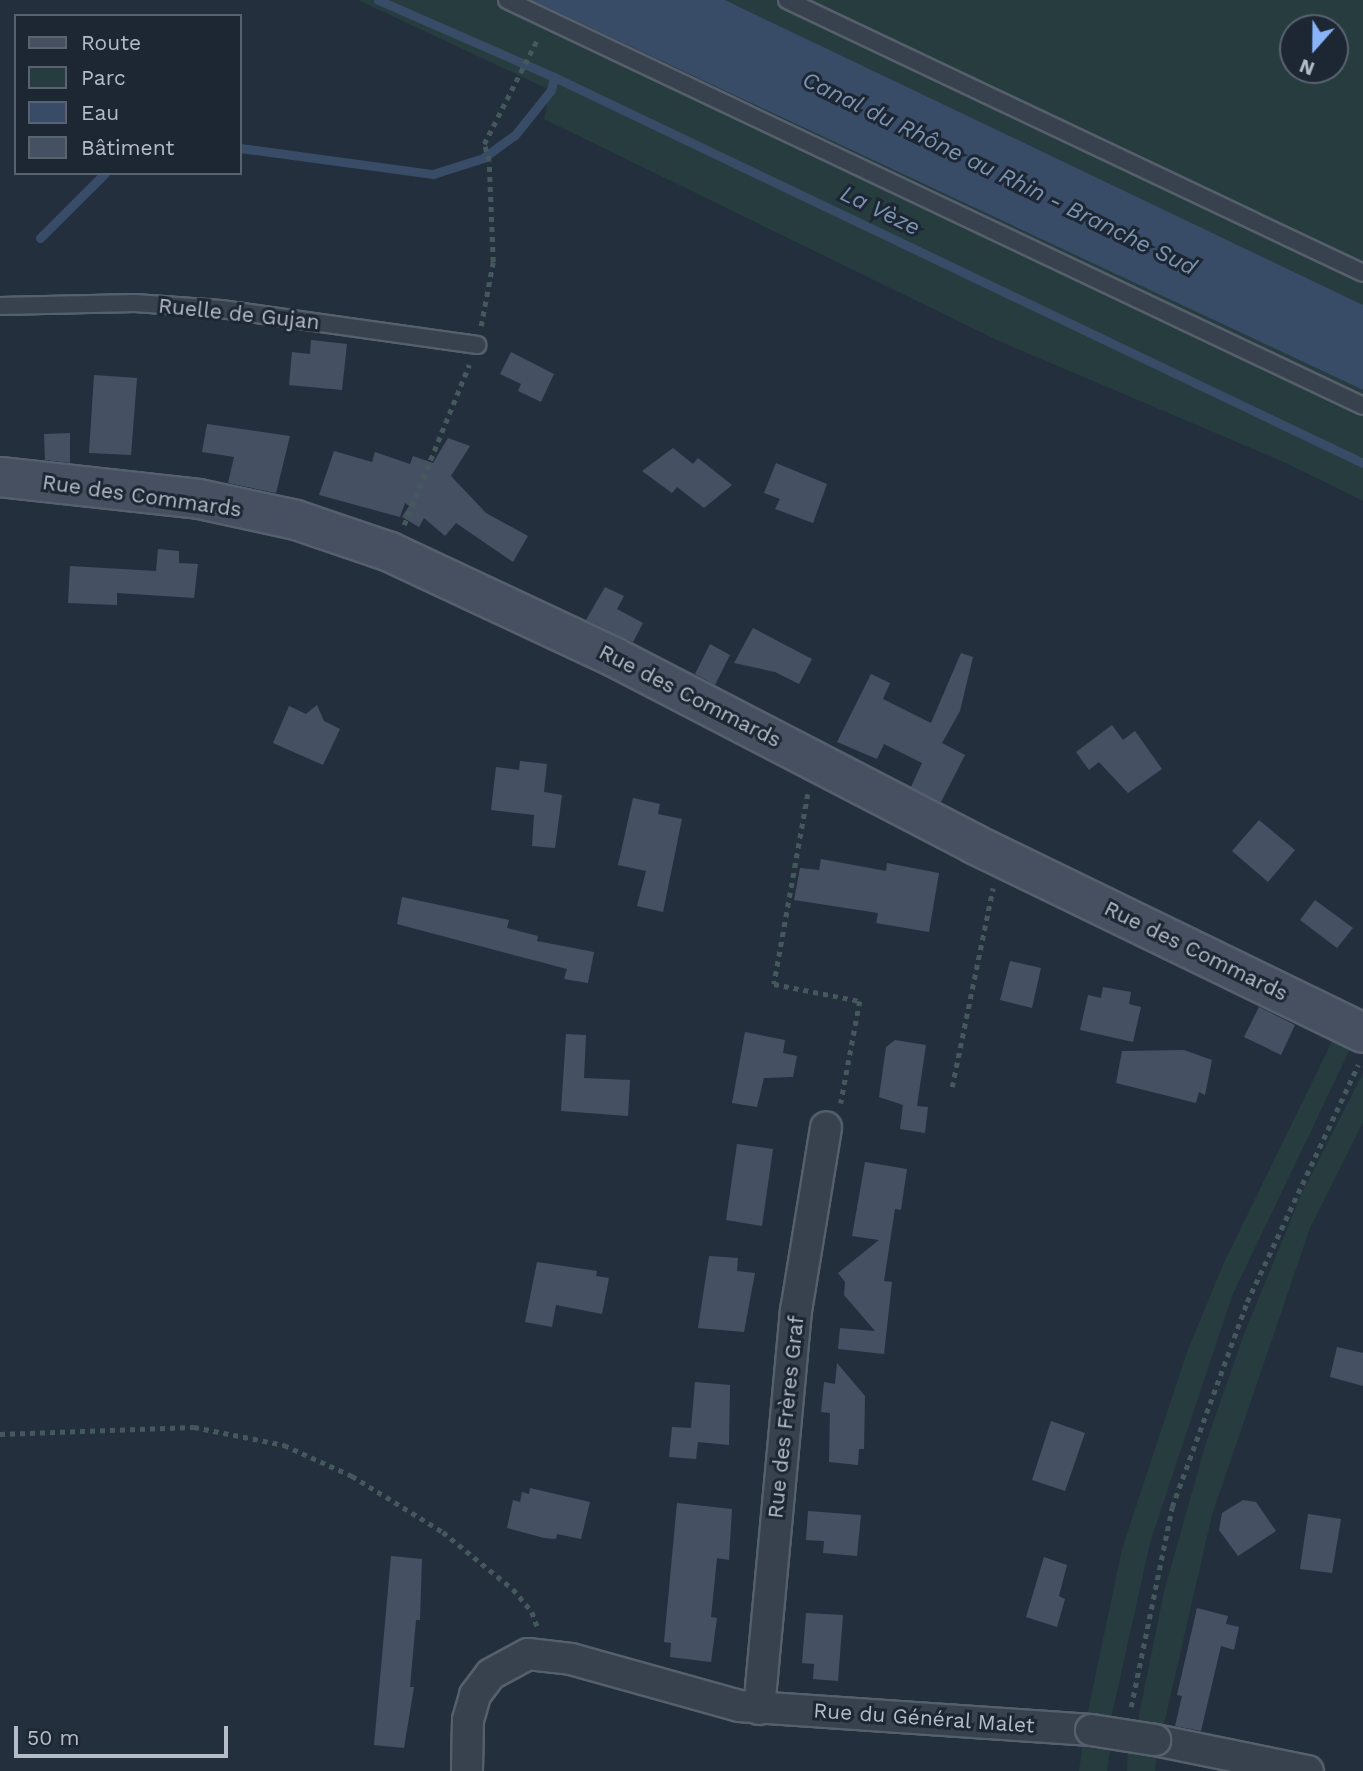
<!DOCTYPE html>
<meta charset="utf-8">
<style>
body{margin:0}
#map{position:relative;width:1363px;height:1771px;overflow:hidden;background:#242f3e;font-family:"Work Sans",sans-serif}
div>[style]{position:absolute}
.green>*{inset:0;background:#263c3f}
.water>*{inset:0;background:#394c67}
.stream>*{height:9px;margin:-4.5px;padding:0 4.5px;transform-origin:4.5px;border-radius:4.5px;background:#394c67}
.building>*{inset:0;background:#455162}
.path>*{height:4.5px;margin-top:-2.25px;transform-origin:0;background:repeating-linear-gradient(90deg,#44595c 0 5px,transparent 0 10px)}
.roads{filter:drop-shadow(2px 0 #565f6c) drop-shadow(-2px 0 #565f6c) drop-shadow(0 2px #565f6c) drop-shadow(0 -2px #565f6c)}
.lane>*{height:16px;margin:-8px;padding:0 8px;transform-origin:8px;border-radius:8px;background:#38414e}
.street>*{height:30px;margin:-15px;padding:0 15px;transform-origin:15px;border-radius:15px;background:#38414e}
.secondary>*{height:38px;margin:-19px;padding:0 19px;transform-origin:19px;border-radius:19px;background:#465061}
.bridges{filter:drop-shadow(2px 0 #565f6c) drop-shadow(-2px 0 #565f6c) drop-shadow(0 2px #565f6c) drop-shadow(0 -2px #565f6c)}
.street-bridge>*{height:30px;margin:-15px;padding:0 15px;transform-origin:15px;border-radius:15px;background:#38414e}
span{translate:-50% -50%;white-space:nowrap;text-align:center;line-height:1.15;-webkit-text-stroke:6px #1d2633;paint-order:stroke}
.street-label{font-size:21px;color:#b4bcc9}
.water-label{font-size:23px;color:#7c92b1;font-style:italic}
.legend{position:absolute;left:14px;top:14px;width:228px;height:161px;box-sizing:border-box;background:#1d2633;border:2px solid #59626f;margin:0;padding:9px 12px;list-style:none;font-size:21px;color:#b4bcc9}
.legend li{display:flex;align-items:center;gap:14px;height:35px}
.legend b{width:35px;border:2px solid #59626f}
.north{position:absolute;left:1279px;top:14px;width:70px;height:70px;box-sizing:border-box;background:#1d2633;border:2px solid #59626f;border-radius:50%;rotate:201deg;font-size:19px;font-weight:700;line-height:28px;text-align:center;color:#b4bcc9}
.north::after{content:'';display:block;margin:auto;width:24px;height:32px;background:#8ab4f8;clip-path:polygon(50% 0,100% 100%,50% 72%,0 100%)}
.scale{position:absolute;left:14px;top:1726px;width:214px;height:32px;box-sizing:border-box;border:4px solid #b4bcc9;border-top:0;padding-left:9px;font-size:21px;line-height:24px;white-space:nowrap;color:#b4bcc9;-webkit-text-stroke:5px #1d2633;paint-order:stroke}
</style>
<div id="map">
<div class="green">
<i style="clip-path:polygon(358px 0,532px 0,1363px 390px,1363px 501px,1286px 463px,1001px 342px,544px 119px,550px 90px)"></i>
<i style="clip-path:polygon(evenodd,725px 0,1363px 0,1363px 305px,725px 0,1293px 28px,1335px 28px,1335px 70px,1293px 70px,1293px 28px)"></i>
<i style="clip-path:polygon(1335px 1035px,1353px 1043px,1232px 1296px,1150px 1543px,1111px 1719px,1087px 1716px,1122px 1549px,1187px 1352px,1223px 1265px)"></i>
<i style="clip-path:polygon(1363px 1073px,1363px 1122px,1310px 1228px,1212px 1515px,1162px 1733px,1136px 1729px,1164px 1592px,1205px 1446px,1244px 1334px,1301px 1195px)"></i>
<i style="clip-path:polygon(1083px 1742px,1111px 1744px,1107px 1771px,1079px 1771px)"></i>
<i style="clip-path:polygon(1128px 1750px,1157px 1755px,1155px 1771px,1127px 1771px)"></i>
</div>
<div class="water">
<i style="clip-path:polygon(532px 0,725px 0,1363px 305px,1363px 390px)"></i>
</div>
<div class="stream">
<i style="left:378px;top:0;width:192px;rotate:23.6deg"></i>
<i style="left:554px;top:77px;width:896px;rotate:25.51deg"></i>
<i style="left:240px;top:148px;width:195px;rotate:7.7deg"></i>
<i style="left:433px;top:174px;width:52px;rotate:-17.7deg"></i>
<i style="left:483px;top:158px;width:39px;rotate:-36deg"></i>
<i style="left:515px;top:135px;width:58px;rotate:-51.3deg"></i>
<i style="left:551px;top:90px;width:13px;rotate:-77deg"></i>
<i style="left:40px;top:238px;width:92px;rotate:-45deg"></i>
</div>
<div class="building">
<i style="clip-path:polygon(311px 340px,347px 344px,342px 390px,289px 385px,292px 352px,310px 354px)"></i>
<i style="clip-path:polygon(511px 352px,554px 374px,541px 402px,518px 391px,521px 384px,500px 374px)"></i>
<i style="clip-path:polygon(94px 375px,137px 378px,131px 455px,89px 453px)"></i>
<i style="clip-path:polygon(207px 424px,290px 436px,276px 493px,228px 483px,234px 457px,202px 452px)"></i>
<i style="clip-path:polygon(70px 433px,70px 463px,45px 460px,44px 434px)"></i>
<i style="clip-path:polygon(448px 438px,470px 446px,451px 476px,486px 513px,528px 536px,513px 562px,456px 523px,445px 536px,424px 518px,419px 527px,402px 517px,409px 506px,405px 503px,400px 517px,319px 495px,334px 451px,372px 462px,375px 452px,410px 464px,413px 456px,433px 463px)"></i>
<i style="clip-path:polygon(673px 448px,693px 464px,698px 458px,732px 485px,704px 508px,677px 487px,672px 493px,642px 471px)"></i>
<i style="clip-path:polygon(776px 463px,827px 484px,813px 523px,775px 509px,780px 499px,764px 493px)"></i>
<i style="clip-path:polygon(158px 549px,179px 551px,179px 563px,198px 564px,194px 598px,117px 593px,117px 605px,68px 603px,70px 566px,156px 571px)"></i>
<i style="clip-path:polygon(605px 587px,624px 596px,617px 609px,643px 623px,633px 642px,586px 620px)"></i>
<i style="clip-path:polygon(753px 628px,812px 659px,799px 684px,775px 672px,734px 663px)"></i>
<i style="clip-path:polygon(710px 644px,730px 655px,715px 685px,695px 674px)"></i>
<i style="clip-path:polygon(961px 653px,973px 657px,960px 711px,942px 743px,965px 755px,941px 802px,911px 787px,922px 763px,884px 744px,877px 759px,837px 742px,871px 674px,890px 683px,883px 699px,931px 723px)"></i>
<i style="clip-path:polygon(317px 705px,324px 721px,340px 729px,323px 765px,273px 743px,289px 706px,306px 714px)"></i>
<i style="clip-path:polygon(1112px 725px,1123px 740px,1135px 731px,1162px 769px,1128px 793px,1099px 762px,1089px 770px,1076px 752px)"></i>
<i style="clip-path:polygon(520px 761px,547px 764px,544px 792px,562px 795px,555px 848px,532px 846px,534px 815px,491px 810px,496px 767px,519px 770px)"></i>
<i style="clip-path:polygon(633px 798px,660px 804px,658px 814px,682px 819px,663px 912px,637px 906px,646px 871px,618px 865px)"></i>
<i style="clip-path:polygon(1259px 820px,1295px 850px,1268px 882px,1232px 851px)"></i>
<i style="clip-path:polygon(821px 859px,886px 871px,887px 863px,939px 873px,929px 932px,876px 923px,878px 913px,794px 900px,800px 868px,819px 870px)"></i>
<i style="clip-path:polygon(402px 897px,509px 920px,507px 928px,538px 936px,537px 941px,594px 952px,588px 983px,564px 979px,567px 969px,397px 924px)"></i>
<i style="clip-path:polygon(1315px 900px,1353px 928px,1337px 948px,1300px 920px)"></i>
<i style="clip-path:polygon(1010px 961px,1041px 968px,1032px 1008px,1000px 1000px)"></i>
<i style="clip-path:polygon(1103px 987px,1131px 992px,1129px 1004px,1141px 1007px,1133px 1042px,1080px 1030px,1088px 995px,1101px 998px)"></i>
<i style="clip-path:polygon(1259px 1007px,1295px 1025px,1281px 1055px,1244px 1037px)"></i>
<i style="clip-path:polygon(745px 1032px,785px 1040px,783px 1053px,797px 1056px,793px 1077px,764px 1078px,757px 1107px,732px 1103px)"></i>
<i style="clip-path:polygon(566px 1034px,586px 1035px,584px 1078px,630px 1080px,628px 1116px,561px 1111px)"></i>
<i style="clip-path:polygon(895px 1040px,926px 1045px,917px 1106px,928px 1107px,925px 1133px,900px 1129px,903px 1105px,879px 1097px,886px 1047px)"></i>
<i style="clip-path:polygon(1184px 1050px,1212px 1060px,1205px 1095px,1199px 1092px,1196px 1103px,1116px 1083px,1122px 1051px)"></i>
<i style="clip-path:polygon(737px 1144px,773px 1149px,762px 1226px,726px 1220px)"></i>
<i style="clip-path:polygon(865px 1162px,907px 1169px,901px 1210px,895px 1209px,884px 1281px,892px 1282px,884px 1354px,838px 1349px,840px 1328px,875px 1331px,844px 1295px,845px 1282px,838px 1273px,879px 1240px,852px 1236px)"></i>
<i style="clip-path:polygon(709px 1256px,738px 1258px,737px 1271px,755px 1273px,744px 1332px,698px 1328px)"></i>
<i style="clip-path:polygon(537px 1262px,597px 1271px,596px 1276px,609px 1278px,602px 1314px,556px 1305px,552px 1327px,525px 1322px)"></i>
<i style="clip-path:polygon(1337px 1347px,1363px 1353px,1363px 1386px,1330px 1377px)"></i>
<i style="clip-path:polygon(837px 1363px,865px 1396px,864px 1449px,859px 1449px,858px 1465px,829px 1462px,830px 1413px,821px 1412px,824px 1382px,835px 1384px)"></i>
<i style="clip-path:polygon(695px 1382px,730px 1385px,729px 1445px,698px 1442px,696px 1459px,669px 1457px,672px 1427px,691px 1428px)"></i>
<i style="clip-path:polygon(1051px 1421px,1085px 1433px,1065px 1491px,1032px 1480px)"></i>
<i style="clip-path:polygon(530px 1488px,590px 1502px,581px 1539px,557px 1534px,556px 1539px,544px 1538px,507px 1528px,513px 1500px,520px 1502px,522px 1492px,529px 1494px)"></i>
<i style="clip-path:polygon(1243px 1500px,1256px 1502px,1276px 1531px,1238px 1556px,1219px 1530px,1222px 1513px)"></i>
<i style="clip-path:polygon(677px 1503px,732px 1509px,729px 1560px,717px 1558px,711px 1617px,717px 1618px,711px 1662px,670px 1657px,671px 1643px,664px 1642px)"></i>
<i style="clip-path:polygon(808px 1511px,861px 1515px,857px 1556px,823px 1553px,824px 1541px,806px 1540px)"></i>
<i style="clip-path:polygon(1308px 1514px,1341px 1519px,1332px 1573px,1300px 1569px)"></i>
<i style="clip-path:polygon(391px 1556px,422px 1559px,420px 1620px,416px 1620px,410px 1687px,414px 1687px,404px 1748px,374px 1745px)"></i>
<i style="clip-path:polygon(1044px 1557px,1067px 1565px,1059px 1596px,1065px 1599px,1057px 1627px,1026px 1617px)"></i>
<i style="clip-path:polygon(1197px 1608px,1228px 1616px,1226px 1624px,1239px 1627px,1234px 1650px,1221px 1646px,1201px 1731px,1175px 1726px,1182px 1696px,1177px 1695px)"></i>
<i style="clip-path:polygon(806px 1613px,843px 1615px,838px 1681px,813px 1679px,814px 1664px,802px 1663px)"></i>
</div>
<div class="path">
<i style="left:481px;top:326px;width:65px;rotate:-79.4deg"></i>
<i style="left:493px;top:262px;width:101px;rotate:-92.3deg"></i>
<i style="left:489px;top:161px;width:18px;rotate:-106deg"></i>
<i style="left:484px;top:144px;width:119px;rotate:-63deg"></i>
<i style="left:404px;top:525px;width:173px;rotate:-67.9deg"></i>
<i style="left:808px;top:794px;width:193px;rotate:100.1deg"></i>
<i style="left:774px;top:984px;width:88px;rotate:11.2deg"></i>
<i style="left:860px;top:1001px;width:104px;rotate:100.6deg"></i>
<i style="left:952px;top:1087px;width:203px;rotate:-78.4deg"></i>
<i style="left:0;top:1434px;width:194px;rotate:-2.1deg"></i>
<i style="left:194px;top:1427px;width:92px;rotate:11.3deg"></i>
<i style="left:284px;top:1445px;width:75px;rotate:24.5deg"></i>
<i style="left:352px;top:1476px;width:107px;rotate:31.6deg"></i>
<i style="left:443px;top:1532px;width:90px;rotate:39.2deg"></i>
<i style="left:513px;top:1589px;width:30px;rotate:50deg"></i>
<i style="left:532px;top:1612px;width:15px;rotate:70deg"></i>
<i style="left:1131px;top:1707px;width:204px;rotate:-78.4deg"></i>
<i style="left:1172px;top:1507px;width:218px;rotate:-69.9deg"></i>
<i style="left:1247px;top:1302px;width:262px;rotate:-64.9deg"></i>
</div>
<div class="roads">
<div class="lane">
<i style="left:507px;top:0;width:947px;rotate:25.37deg"></i>
<i style="left:787px;top:0;width:637px;rotate:25.36deg"></i>
<i style="left:0;top:306px;width:135px;rotate:-1.3deg"></i>
<i style="left:135px;top:303px;width:86px;rotate:4deg"></i>
<i style="left:221px;top:309px;width:259px;rotate:8deg"></i>
</div>
<div class="street">
<i style="left:759px;top:1709px;width:400px;rotate:-84.7deg"></i>
<i style="left:796px;top:1311px;width:186px;rotate:-80.7deg"></i>
<i style="left:1155px;top:1740px;width:156px;rotate:11.5deg"></i>
<i style="left:467px;top:1771px;width:51px;rotate:-88.9deg"></i>
<i style="left:468px;top:1720px;width:26px;rotate:-74deg"></i>
<i style="left:475px;top:1695px;width:26px;rotate:-53deg"></i>
<i style="left:491px;top:1674px;width:42px;rotate:-28.4deg"></i>
<i style="left:528px;top:1654px;width:43px;rotate:6.6deg"></i>
<i style="left:571px;top:1659px;width:174px;rotate:15.6deg"></i>
<i style="left:739px;top:1706px;width:353px;rotate:3.9deg"></i>
</div>
<div class="secondary">
<i style="left:0;top:477px;width:200px;rotate:6.3deg"></i>
<i style="left:199px;top:499px;width:99px;rotate:12.2deg"></i>
<i style="left:296px;top:520px;width:99px;rotate:18.8deg"></i>
<i style="left:390px;top:552px;width:247px;rotate:25.1deg"></i>
<i style="left:614px;top:657px;width:406px;rotate:27.4deg"></i>
<i style="left:974px;top:844px;width:432px;rotate:25.9deg"></i>
</div>
</div>
<div class="bridges">
<div class="street-bridge">
<i style="left:1091px;top:1730px;width:65px;rotate:8.9deg"></i>
</div>
</div>
<div class="street-label">
<span style="left:239px;top:314px;rotate:6deg">Ruelle de Gujan</span>
<span style="left:142px;top:496px;rotate:8deg">Rue des Commards</span>
<span style="left:690px;top:696px;rotate:27deg">Rue des Commards</span>
<span style="left:1196px;top:951px;rotate:26deg">Rue des Commards</span>
<span style="left:786px;top:1417px;rotate:-84deg">Rue des Frères Graf</span>
<span style="left:924px;top:1718px;rotate:4deg">Rue du Général Malet</span>
</div>
<div class="water-label">
<span style="left:999px;top:174px;rotate:26deg">Canal du Rhône au Rhin - Branche Sud</span>
<span style="left:880px;top:211px;rotate:26deg">La Vèze</span>
</div>
<ul class="legend">
<li><b style="height:9px;background:#465061"></b>Route</li>
<li><b style="height:19px;background:#263c3f"></b>Parc</li>
<li><b style="height:19px;background:#394c67"></b>Eau</li>
<li><b style="height:19px;background:#455162"></b>Bâtiment</li>
</ul>
<div class="north">N</div>
<div class="scale">50 m</div>
</div>
